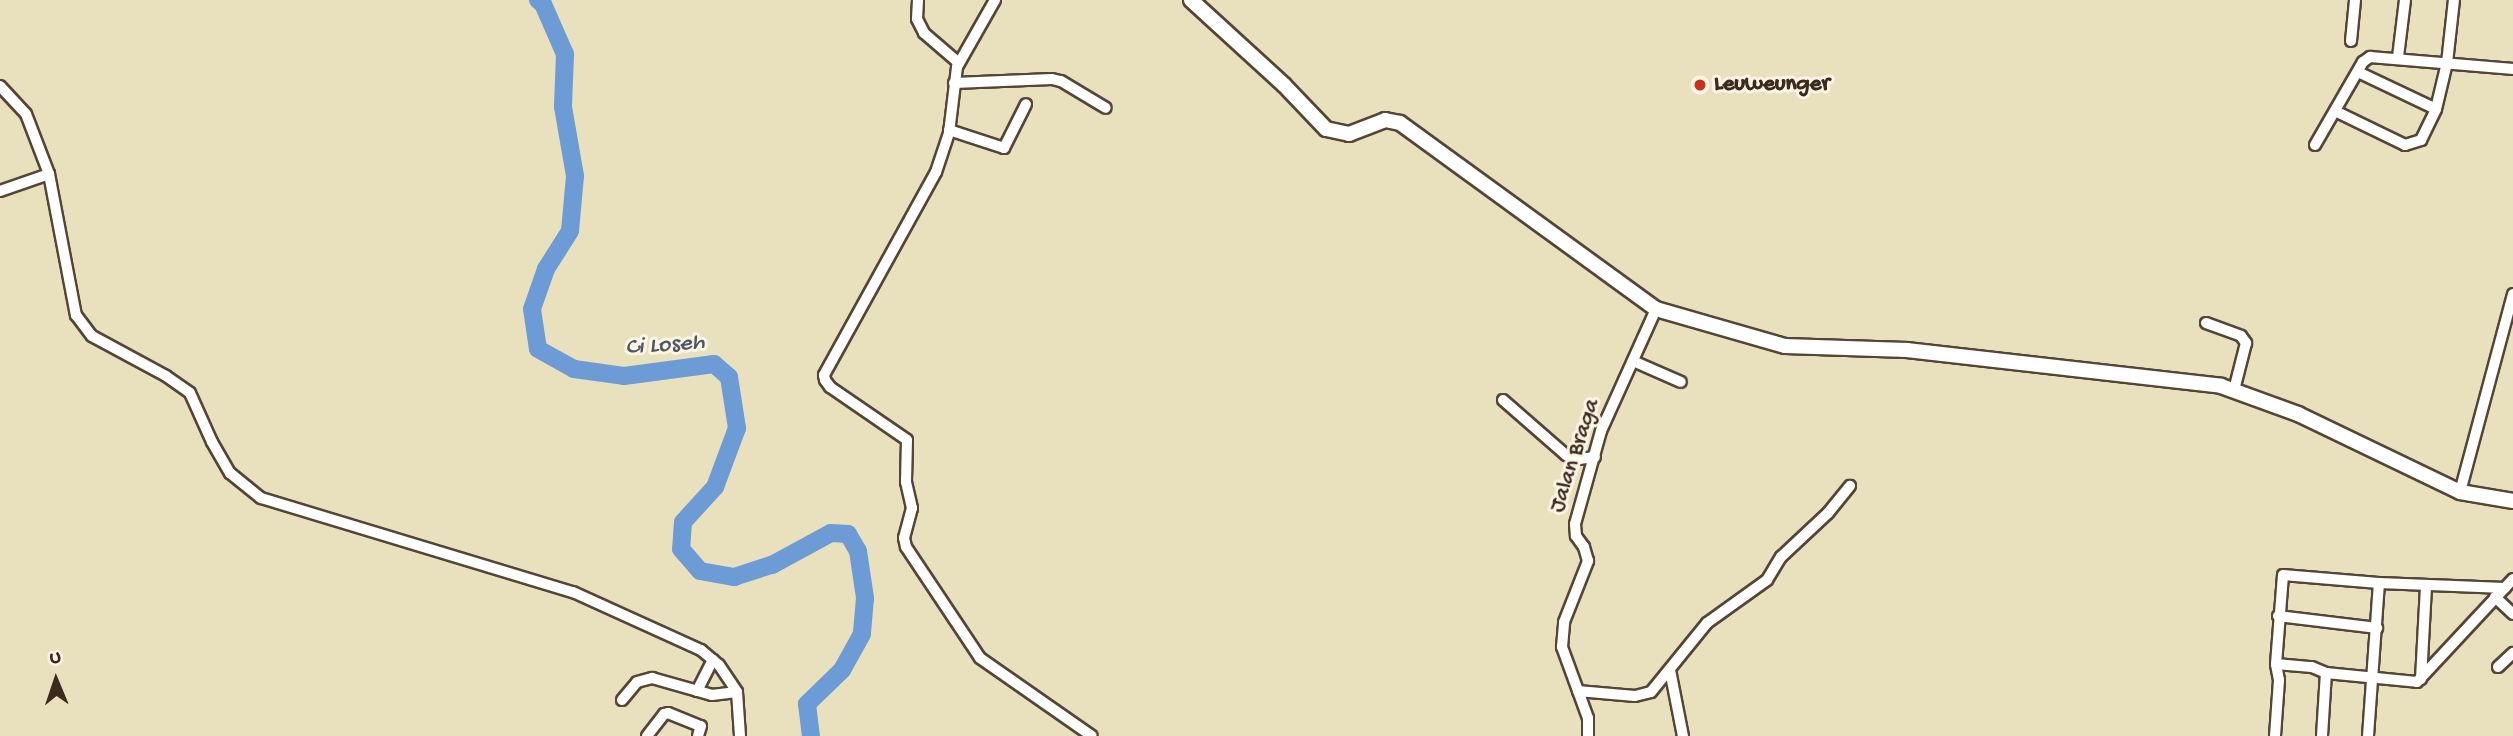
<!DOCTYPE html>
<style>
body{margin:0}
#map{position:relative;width:2513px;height:736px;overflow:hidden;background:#e9e1be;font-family:"Gochi Hand",sans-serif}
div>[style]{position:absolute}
.river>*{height:18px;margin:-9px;padding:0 9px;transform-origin:9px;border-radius:9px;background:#6d9bd5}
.roads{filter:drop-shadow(2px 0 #554536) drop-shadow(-2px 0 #554536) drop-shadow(0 2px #554536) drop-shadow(0 -2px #554536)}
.minor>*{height:10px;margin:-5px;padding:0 5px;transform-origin:5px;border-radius:5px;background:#fff}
.tertiary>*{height:14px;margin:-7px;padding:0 7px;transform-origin:7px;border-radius:7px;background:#fff}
.dots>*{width:19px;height:19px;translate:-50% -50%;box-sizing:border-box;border:4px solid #fcf5e5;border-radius:50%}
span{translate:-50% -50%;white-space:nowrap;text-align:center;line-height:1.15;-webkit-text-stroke:6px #fcf5e5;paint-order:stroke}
.poi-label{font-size:23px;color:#3b2a1e;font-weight:700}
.left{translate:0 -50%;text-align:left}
.street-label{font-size:23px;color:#3b2a1e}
.water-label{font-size:24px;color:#4f5767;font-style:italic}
.north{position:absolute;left:21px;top:645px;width:70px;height:70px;-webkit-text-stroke:5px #fcf5e5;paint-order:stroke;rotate:358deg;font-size:19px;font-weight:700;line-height:28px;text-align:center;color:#3b2a1e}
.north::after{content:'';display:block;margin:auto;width:24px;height:32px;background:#3b2a1e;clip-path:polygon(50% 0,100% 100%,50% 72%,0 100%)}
</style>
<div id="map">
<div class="river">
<i style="left:538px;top:0;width:6px;rotate:39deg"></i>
<i style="left:543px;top:4px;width:55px;rotate:66.3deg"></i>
<i style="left:565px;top:54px;width:53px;rotate:92.2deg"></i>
<i style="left:563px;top:107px;width:70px;rotate:80.1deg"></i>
<i style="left:575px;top:176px;width:55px;rotate:95.2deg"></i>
<i style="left:570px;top:231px;width:45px;rotate:122.3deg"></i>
<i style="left:546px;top:269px;width:42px;rotate:109.3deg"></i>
<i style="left:532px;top:309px;width:40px;rotate:81.5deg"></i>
<i style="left:538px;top:349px;width:41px;rotate:29.1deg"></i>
<i style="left:574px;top:369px;width:50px;rotate:8deg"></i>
<i style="left:624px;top:376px;width:91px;rotate:-7.6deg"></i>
<i style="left:714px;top:364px;width:20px;rotate:41deg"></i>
<i style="left:729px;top:377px;width:52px;rotate:81.1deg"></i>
<i style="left:737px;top:428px;width:63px;rotate:110.4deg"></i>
<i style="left:715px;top:487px;width:47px;rotate:132.4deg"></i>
<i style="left:683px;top:522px;width:27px;rotate:94deg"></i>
<i style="left:681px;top:549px;width:29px;rotate:49deg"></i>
<i style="left:700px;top:571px;width:35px;rotate:10deg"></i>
<i style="left:734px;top:577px;width:40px;rotate:-18deg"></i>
<i style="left:772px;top:565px;width:67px;rotate:-28.5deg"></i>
<i style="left:831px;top:533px;width:17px;rotate:3deg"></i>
<i style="left:848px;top:534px;width:20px;rotate:60deg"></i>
<i style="left:858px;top:551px;width:48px;rotate:81.5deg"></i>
<i style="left:865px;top:598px;width:36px;rotate:95deg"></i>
<i style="left:862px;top:634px;width:41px;rotate:119.1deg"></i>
<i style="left:842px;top:670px;width:49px;rotate:135.8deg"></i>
<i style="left:807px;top:704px;width:32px;rotate:83deg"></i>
</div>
<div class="roads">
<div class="minor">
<i style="left:918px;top:0;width:19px;rotate:93deg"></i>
<i style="left:917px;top:19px;width:16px;rotate:63deg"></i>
<i style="left:924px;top:33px;width:46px;rotate:40.6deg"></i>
<i style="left:995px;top:0;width:77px;rotate:119.6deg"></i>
<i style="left:957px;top:67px;width:66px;rotate:96.9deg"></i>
<i style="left:949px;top:133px;width:41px;rotate:108.4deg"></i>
<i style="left:936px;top:172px;width:232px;rotate:118.9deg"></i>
<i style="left:824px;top:375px;width:5px;rotate:79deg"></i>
<i style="left:825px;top:380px;width:9px;rotate:54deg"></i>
<i style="left:830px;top:387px;width:93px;rotate:34.5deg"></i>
<i style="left:907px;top:440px;width:42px;rotate:91.4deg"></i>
<i style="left:906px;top:482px;width:27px;rotate:77deg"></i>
<i style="left:912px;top:508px;width:31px;rotate:105deg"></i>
<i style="left:904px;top:538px;width:9px;rotate:77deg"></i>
<i style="left:906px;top:547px;width:133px;rotate:56.3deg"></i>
<i style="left:980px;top:658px;width:136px;rotate:34.9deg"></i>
<i style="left:2351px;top:41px;width:41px;rotate:-84.4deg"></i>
<i style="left:2398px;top:57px;width:57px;rotate:-83deg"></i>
<i style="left:2358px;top:72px;width:86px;rotate:25.4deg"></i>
<i style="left:954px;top:83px;width:98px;rotate:-2.3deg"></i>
<i style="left:1052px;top:79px;width:9px;rotate:13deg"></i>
<i style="left:1061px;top:81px;width:52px;rotate:31deg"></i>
<i style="left:0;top:86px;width:38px;rotate:47deg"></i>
<i style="left:26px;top:114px;width:64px;rotate:69deg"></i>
<i style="left:49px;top:174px;width:144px;rotate:79.2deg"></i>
<i style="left:76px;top:315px;width:26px;rotate:53deg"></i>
<i style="left:92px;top:336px;width:84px;rotate:28.4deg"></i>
<i style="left:166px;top:376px;width:29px;rotate:35deg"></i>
<i style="left:190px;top:393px;width:54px;rotate:65.8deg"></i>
<i style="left:212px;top:442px;width:36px;rotate:60deg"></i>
<i style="left:230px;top:473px;width:40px;rotate:39deg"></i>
<i style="left:261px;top:498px;width:326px;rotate:16.8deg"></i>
<i style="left:573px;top:592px;width:141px;rotate:24.4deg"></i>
<i style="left:701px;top:650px;width:23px;rotate:40deg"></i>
<i style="left:719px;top:665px;width:32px;rotate:56deg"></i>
<i style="left:737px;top:692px;width:44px;rotate:86.1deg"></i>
<i style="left:2335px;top:111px;width:78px;rotate:25.9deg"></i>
<i style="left:2405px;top:145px;width:17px;rotate:-17deg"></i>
<i style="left:2421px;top:140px;width:34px;rotate:-64deg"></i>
<i style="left:2436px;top:109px;width:47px;rotate:-76.6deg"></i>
<i style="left:2447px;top:63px;width:63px;rotate:-83.7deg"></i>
<i style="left:949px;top:130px;width:58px;rotate:18.1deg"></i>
<i style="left:1004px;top:148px;width:49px;rotate:-63.4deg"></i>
<i style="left:2315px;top:145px;width:96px;rotate:-60deg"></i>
<i style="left:2363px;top:62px;width:9px;rotate:-36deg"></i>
<i style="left:2370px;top:57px;width:144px;rotate:4.8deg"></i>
<i style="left:0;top:191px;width:52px;rotate:-19.1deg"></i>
<i style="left:2206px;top:323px;width:37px;rotate:20deg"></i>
<i style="left:2241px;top:336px;width:9px;rotate:54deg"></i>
<i style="left:2246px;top:343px;width:49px;rotate:104.3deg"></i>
<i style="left:1633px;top:361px;width:52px;rotate:23.6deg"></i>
<i style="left:1503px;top:400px;width:84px;rotate:41.1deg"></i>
<i style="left:1566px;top:455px;width:14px;rotate:17deg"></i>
<i style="left:1579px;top:459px;width:16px;rotate:-7deg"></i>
<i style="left:2460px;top:492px;width:205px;rotate:-75deg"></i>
<i style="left:2495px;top:597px;width:25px;rotate:43deg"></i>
<i style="left:2278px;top:616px;width:100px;rotate:6.9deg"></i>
<i style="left:2276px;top:664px;width:89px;rotate:-85.5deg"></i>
<i style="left:2283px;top:575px;width:96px;rotate:4.8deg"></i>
<i style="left:2498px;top:667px;width:21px;rotate:-43deg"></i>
<i style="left:1670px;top:670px;width:67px;rotate:78.9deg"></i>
<i style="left:2421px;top:679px;width:92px;rotate:-86.9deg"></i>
<i style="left:697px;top:691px;width:35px;rotate:-63deg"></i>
<i style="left:1578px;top:691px;width:57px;rotate:5deg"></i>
<i style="left:1635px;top:696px;width:16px;rotate:-14deg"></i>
<i style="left:1651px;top:692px;width:89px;rotate:-50.9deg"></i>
<i style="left:1707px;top:623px;width:74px;rotate:-35.6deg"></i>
<i style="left:1767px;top:580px;width:27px;rotate:-59deg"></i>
<i style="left:1781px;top:557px;width:64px;rotate:-43.1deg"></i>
<i style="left:1828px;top:513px;width:35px;rotate:-51deg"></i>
<i style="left:622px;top:700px;width:23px;rotate:-50deg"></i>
<i style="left:637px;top:682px;width:16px;rotate:-15deg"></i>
<i style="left:652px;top:678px;width:62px;rotate:15.8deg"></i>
<i style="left:712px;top:695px;width:25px;rotate:-7deg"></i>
<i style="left:647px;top:736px;width:28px;rotate:-52deg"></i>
<i style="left:664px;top:714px;width:4px;rotate:-14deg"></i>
<i style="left:668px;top:713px;width:35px;rotate:22deg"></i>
<i style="left:701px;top:726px;width:10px;rotate:107deg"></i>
<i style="left:1588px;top:736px;width:18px;rotate:-90deg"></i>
<i style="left:1588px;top:718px;width:76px;rotate:-110.1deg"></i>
<i style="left:1562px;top:647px;width:25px;rotate:-85deg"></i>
<i style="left:1564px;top:622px;width:66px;rotate:-68.5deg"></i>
<i style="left:1588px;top:561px;width:15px;rotate:-106deg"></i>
<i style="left:1584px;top:547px;width:14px;rotate:-126deg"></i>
<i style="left:1576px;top:536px;width:12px;rotate:-95deg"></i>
<i style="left:1575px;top:524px;width:97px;rotate:-74.4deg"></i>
<i style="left:1601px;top:431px;width:134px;rotate:-65.7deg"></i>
<i style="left:2275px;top:736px;width:56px;rotate:-85.9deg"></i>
<i style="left:2279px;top:680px;width:16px;rotate:-101deg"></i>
<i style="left:2276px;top:664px;width:36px;rotate:5deg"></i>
<i style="left:2312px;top:667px;width:15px;rotate:23deg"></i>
<i style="left:2326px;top:673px;width:91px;rotate:5.6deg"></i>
<i style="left:2417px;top:682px;width:141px;rotate:-47deg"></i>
<i style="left:2322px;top:736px;width:63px;rotate:-86.4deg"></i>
<i style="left:2368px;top:736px;width:153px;rotate:-85.9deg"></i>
<i style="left:2379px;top:583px;width:126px;rotate:2.3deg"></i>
</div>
<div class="tertiary">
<i style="left:1191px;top:0;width:126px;rotate:42.4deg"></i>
<i style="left:1284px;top:85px;width:61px;rotate:46.3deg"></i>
<i style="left:1326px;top:129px;width:24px;rotate:12deg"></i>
<i style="left:1349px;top:134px;width:39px;rotate:-21deg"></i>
<i style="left:1385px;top:120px;width:15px;rotate:11deg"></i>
<i style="left:1400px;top:123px;width:316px;rotate:36deg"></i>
<i style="left:1656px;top:309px;width:134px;rotate:16deg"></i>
<i style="left:1785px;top:346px;width:122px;rotate:1.9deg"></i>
<i style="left:1907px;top:350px;width:316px;rotate:6.5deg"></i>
<i style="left:2221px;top:386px;width:82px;rotate:20deg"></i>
<i style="left:2298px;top:414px;width:180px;rotate:25.7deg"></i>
<i style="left:2460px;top:492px;width:54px;rotate:9.6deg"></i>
</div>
</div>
<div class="dots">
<i style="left:1700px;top:85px;background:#c8321e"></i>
</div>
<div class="poi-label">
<span class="left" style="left:1714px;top:85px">Leuweunger</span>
</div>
<div class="street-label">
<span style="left:1576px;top:456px;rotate:-72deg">Jalan Braga</span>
</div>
<div class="water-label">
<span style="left:665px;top:346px;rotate:-4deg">Ci Loseh</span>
</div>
<div class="north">U</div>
</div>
